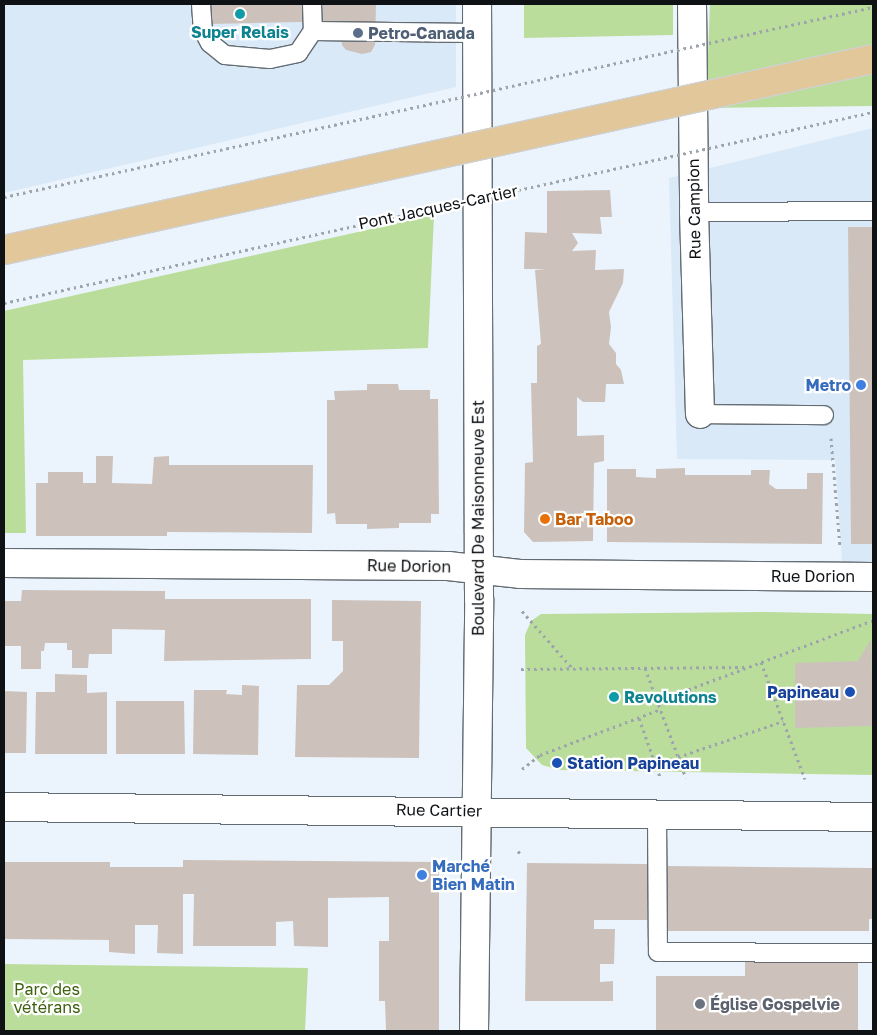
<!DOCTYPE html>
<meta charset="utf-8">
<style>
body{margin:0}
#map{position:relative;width:877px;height:1035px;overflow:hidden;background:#ebf4fd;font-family:"Golos Text",sans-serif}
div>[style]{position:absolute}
.built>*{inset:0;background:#d9e9f7}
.green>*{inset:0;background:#badd9b}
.building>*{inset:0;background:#ccc2bb}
.path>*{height:3px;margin-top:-1.5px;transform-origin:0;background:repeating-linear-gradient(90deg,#9da4ab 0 2.5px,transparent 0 6.5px)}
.roads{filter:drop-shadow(1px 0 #646c73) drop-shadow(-1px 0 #646c73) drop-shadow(0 1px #646c73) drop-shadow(0 -1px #646c73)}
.service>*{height:18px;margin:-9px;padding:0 9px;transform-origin:9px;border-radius:9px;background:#fff}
.minor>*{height:28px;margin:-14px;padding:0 14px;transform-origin:14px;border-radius:14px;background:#fff}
.tertiary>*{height:28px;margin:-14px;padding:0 14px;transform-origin:14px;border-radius:14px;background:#fff}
.path-bridge>*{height:3px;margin-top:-1.5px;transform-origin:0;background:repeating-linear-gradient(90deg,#9da4ab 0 2.5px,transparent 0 6.5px)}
.bridges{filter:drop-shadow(1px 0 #cfd0d0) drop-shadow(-1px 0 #cfd0d0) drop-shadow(0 1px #cfd0d0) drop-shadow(0 -1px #cfd0d0)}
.primary-bridge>*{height:28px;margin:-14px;padding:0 14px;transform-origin:14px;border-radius:14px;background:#e2c79b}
.dots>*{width:14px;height:14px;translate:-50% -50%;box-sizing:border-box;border:2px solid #fff;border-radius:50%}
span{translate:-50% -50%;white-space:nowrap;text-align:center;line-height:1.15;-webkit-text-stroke:4.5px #fff;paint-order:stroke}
.culture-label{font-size:16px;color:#0d838f;font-weight:700}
.left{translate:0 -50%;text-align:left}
.service-label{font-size:16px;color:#4e5e75;font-weight:700}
.street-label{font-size:16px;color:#0f1215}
.shop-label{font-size:16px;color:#366cbe;font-weight:700}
.right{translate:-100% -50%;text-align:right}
.food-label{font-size:16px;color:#c56008;font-weight:700}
.transit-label{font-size:16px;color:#164399;font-weight:700}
.park-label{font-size:16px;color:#3e610e}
.worship-label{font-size:16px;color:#5b616d;font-weight:700}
.frame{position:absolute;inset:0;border:5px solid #0f1215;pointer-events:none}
</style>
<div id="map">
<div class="built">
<i style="clip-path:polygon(4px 4px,456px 4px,456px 87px,4px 193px)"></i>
<i style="clip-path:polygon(873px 128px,873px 569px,842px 561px,835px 460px,677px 459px,669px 178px)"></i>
</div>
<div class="green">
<i style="clip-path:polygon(524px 4px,673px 4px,673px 35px,524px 38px)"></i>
<i style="clip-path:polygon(710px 4px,873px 4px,873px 106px,706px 108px)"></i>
<i style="clip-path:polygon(434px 215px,428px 348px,23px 360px,26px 533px,4px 533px,4px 311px)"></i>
<i style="clip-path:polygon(769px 612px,873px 614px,873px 775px,560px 770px,542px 765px,526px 748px,525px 635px,531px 621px,541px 614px)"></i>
<i style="clip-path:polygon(4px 964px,308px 968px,305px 1031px,4px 1031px)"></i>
</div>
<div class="building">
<i style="clip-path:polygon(210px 4px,376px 4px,375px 45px,371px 52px,362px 54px,346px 50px,342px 45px,341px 21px,210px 24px)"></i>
<i style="clip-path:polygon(610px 190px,612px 217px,600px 217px,602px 234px,572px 233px,578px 243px,572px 251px,596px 250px,595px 270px,624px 269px,623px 283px,609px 312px,611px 327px,609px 344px,616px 353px,616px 364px,621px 370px,624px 384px,606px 384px,605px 402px,583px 402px,577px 397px,577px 436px,604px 435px,604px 461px,594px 463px,593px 541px,533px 542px,524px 532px,525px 463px,533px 462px,531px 383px,537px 383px,537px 346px,541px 344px,535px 270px,546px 269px,524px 269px,525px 232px,547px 233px,547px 191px)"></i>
<i style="clip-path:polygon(848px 227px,873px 227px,873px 544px,851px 544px)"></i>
<i style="clip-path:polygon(367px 384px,398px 384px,399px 390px,430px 390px,430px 399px,438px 399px,439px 514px,431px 514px,431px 523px,399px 523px,399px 528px,367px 529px,367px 524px,336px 524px,335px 513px,327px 514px,327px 400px,335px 400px,334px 391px,367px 390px)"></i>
<i style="clip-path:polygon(96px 456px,113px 456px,112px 483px,152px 484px,154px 457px,169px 456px,169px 465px,313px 465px,312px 533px,167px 532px,167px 536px,36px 536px,36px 483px,48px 483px,48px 472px,83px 472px,83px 483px,96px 483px)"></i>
<i style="clip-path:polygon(685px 468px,685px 475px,751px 475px,751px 470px,770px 470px,769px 484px,776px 489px,807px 489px,807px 473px,823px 473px,822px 544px,607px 542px,607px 469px,636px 469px,636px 477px,656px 478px,656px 469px)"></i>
<i style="clip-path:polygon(22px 590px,165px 591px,165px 599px,311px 599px,311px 659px,164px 661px,165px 630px,112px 629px,112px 654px,89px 654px,88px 668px,72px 668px,72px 650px,67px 650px,67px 643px,45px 643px,44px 651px,41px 651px,41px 669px,21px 669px,21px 646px,4px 646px,4px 601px,21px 601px)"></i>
<i style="clip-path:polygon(332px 600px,421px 601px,419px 758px,295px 757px,297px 685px,329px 685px,343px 671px,343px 641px,332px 641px)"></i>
<i style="clip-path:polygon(871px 639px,873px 726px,795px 728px,795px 663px,858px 661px)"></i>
<i style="clip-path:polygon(55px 674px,87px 675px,87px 693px,107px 692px,107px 754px,35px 754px,36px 692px,55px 692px)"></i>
<i style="clip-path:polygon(242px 685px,259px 686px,258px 755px,193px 754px,194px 690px,227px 690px,226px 694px,242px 695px)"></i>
<i style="clip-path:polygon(4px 691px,27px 692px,26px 753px,4px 753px)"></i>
<i style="clip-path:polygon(116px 701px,184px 701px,185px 754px,116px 754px)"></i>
<i style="clip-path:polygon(183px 860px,439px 862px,439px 1031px,386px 1031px,385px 1001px,379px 1001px,379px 941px,389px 941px,389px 897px,328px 898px,328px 947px,294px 946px,293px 921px,276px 922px,276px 946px,193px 946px,194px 894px,183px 894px,183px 954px,157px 953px,158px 925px,135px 925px,135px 954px,109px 952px,109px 940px,4px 939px,4px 862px,110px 862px,110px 867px,183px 867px)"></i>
<i style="clip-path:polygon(527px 863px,648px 864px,647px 920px,594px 920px,594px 929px,615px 929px,614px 964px,600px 964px,600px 982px,613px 981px,613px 1001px,525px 1001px)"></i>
<i style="clip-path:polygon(668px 866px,873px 868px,873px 919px,869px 919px,869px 931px,667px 931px)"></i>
<i style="clip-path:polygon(745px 959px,858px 959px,858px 1031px,656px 1031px,656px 976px,745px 976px)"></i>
</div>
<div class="path">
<i style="left:831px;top:438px;width:109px;rotate:85.3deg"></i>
<i style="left:522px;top:611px;width:77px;rotate:48.7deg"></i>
<i style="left:761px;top:662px;width:125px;rotate:69.4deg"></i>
<i style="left:645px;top:668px;width:117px;rotate:69.6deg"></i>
<i style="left:521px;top:669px;width:224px;rotate:-0.5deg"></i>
<i style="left:658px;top:701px;width:230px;rotate:-20.6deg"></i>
<i style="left:639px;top:718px;width:63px;rotate:70.4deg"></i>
<i style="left:678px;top:757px;width:111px;rotate:-18.9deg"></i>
<i style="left:522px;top:769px;width:23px;rotate:-38deg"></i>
<i style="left:540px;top:755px;width:129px;rotate:-20.8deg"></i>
<i style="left:518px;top:851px;width:5px;rotate:53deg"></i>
</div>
<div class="roads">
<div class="service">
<i style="left:201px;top:4px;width:26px;rotate:86deg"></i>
<i style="left:203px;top:30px;width:15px;rotate:62deg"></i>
<i style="left:210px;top:43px;width:19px;rotate:39deg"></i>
<i style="left:225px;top:55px;width:45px;rotate:5.1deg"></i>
<i style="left:270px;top:59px;width:29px;rotate:-12deg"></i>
<i style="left:298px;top:53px;width:27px;rotate:-56deg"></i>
<i style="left:312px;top:4px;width:27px;rotate:88deg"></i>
<i style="left:313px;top:31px;width:164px;rotate:0.7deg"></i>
<i style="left:694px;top:212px;width:179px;rotate:-0.3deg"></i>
<i style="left:700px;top:414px;width:124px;rotate:0.5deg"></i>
<i style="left:657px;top:816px;width:136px;rotate:89.6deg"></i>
<i style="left:658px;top:952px;width:215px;rotate:0.3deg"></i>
</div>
<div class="minor">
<i style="left:692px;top:4px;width:208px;rotate:89.4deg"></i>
<i style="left:694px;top:212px;width:202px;rotate:88.3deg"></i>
<i style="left:4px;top:563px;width:444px;rotate:0.4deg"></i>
<i style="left:448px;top:566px;width:72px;rotate:6.3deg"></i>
<i style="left:520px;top:574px;width:353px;rotate:0.5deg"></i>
<i style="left:4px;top:807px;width:869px;rotate:0.66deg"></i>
</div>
<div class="tertiary">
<i style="left:474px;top:1031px;width:432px;rotate:-89.3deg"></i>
<i style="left:479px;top:599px;width:595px;rotate:-90.19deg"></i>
</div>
</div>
<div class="path-bridge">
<i style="left:4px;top:197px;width:890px;rotate:-12.33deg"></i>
<i style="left:4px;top:303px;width:890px;rotate:-12.4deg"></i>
</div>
<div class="bridges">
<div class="primary-bridge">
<i style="left:4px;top:250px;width:890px;rotate:-12.4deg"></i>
</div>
</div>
<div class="dots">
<i style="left:240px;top:14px;background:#0f9aa8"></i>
<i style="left:358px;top:33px;background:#5c6f8a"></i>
<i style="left:861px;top:385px;background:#3f7fe0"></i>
<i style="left:545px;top:519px;background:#e8710a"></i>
<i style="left:850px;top:692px;background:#1a4fb4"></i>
<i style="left:614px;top:697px;background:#0f9aa8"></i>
<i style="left:557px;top:763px;background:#1a4fb4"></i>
<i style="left:422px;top:875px;background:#3f7fe0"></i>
<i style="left:700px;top:1004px;background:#6b7280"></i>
</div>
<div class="culture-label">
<span style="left:240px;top:32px">Super Relais</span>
<span class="left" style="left:624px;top:697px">Revolutions</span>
</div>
<div class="service-label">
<span class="left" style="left:368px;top:33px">Petro-Canada</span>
</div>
<div class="street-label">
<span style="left:438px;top:207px;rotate:-12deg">Pont Jacques-Cartier</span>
<span style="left:694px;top:209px;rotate:-91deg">Rue Campion</span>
<span style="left:478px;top:518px;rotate:-90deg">Boulevard De Maisonneuve Est</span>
<span style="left:409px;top:566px;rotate:1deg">Rue Dorion</span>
<span style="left:813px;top:576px">Rue Dorion</span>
<span style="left:439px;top:810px;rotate:1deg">Rue Cartier</span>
</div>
<div class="shop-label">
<span class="right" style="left:851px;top:385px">Metro</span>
<span class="left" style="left:432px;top:875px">Marché<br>Bien Matin</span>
</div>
<div class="food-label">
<span class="left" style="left:555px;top:519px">Bar Taboo</span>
</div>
<div class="transit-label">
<span class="right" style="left:839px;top:692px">Papineau</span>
<span class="left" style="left:567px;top:763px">Station Papineau</span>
</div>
<div class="park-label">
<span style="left:47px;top:998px">Parc des<br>vétérans</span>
</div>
<div class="worship-label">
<span class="left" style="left:710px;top:1004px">Église Gospelvie</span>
</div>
<div class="frame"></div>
</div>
